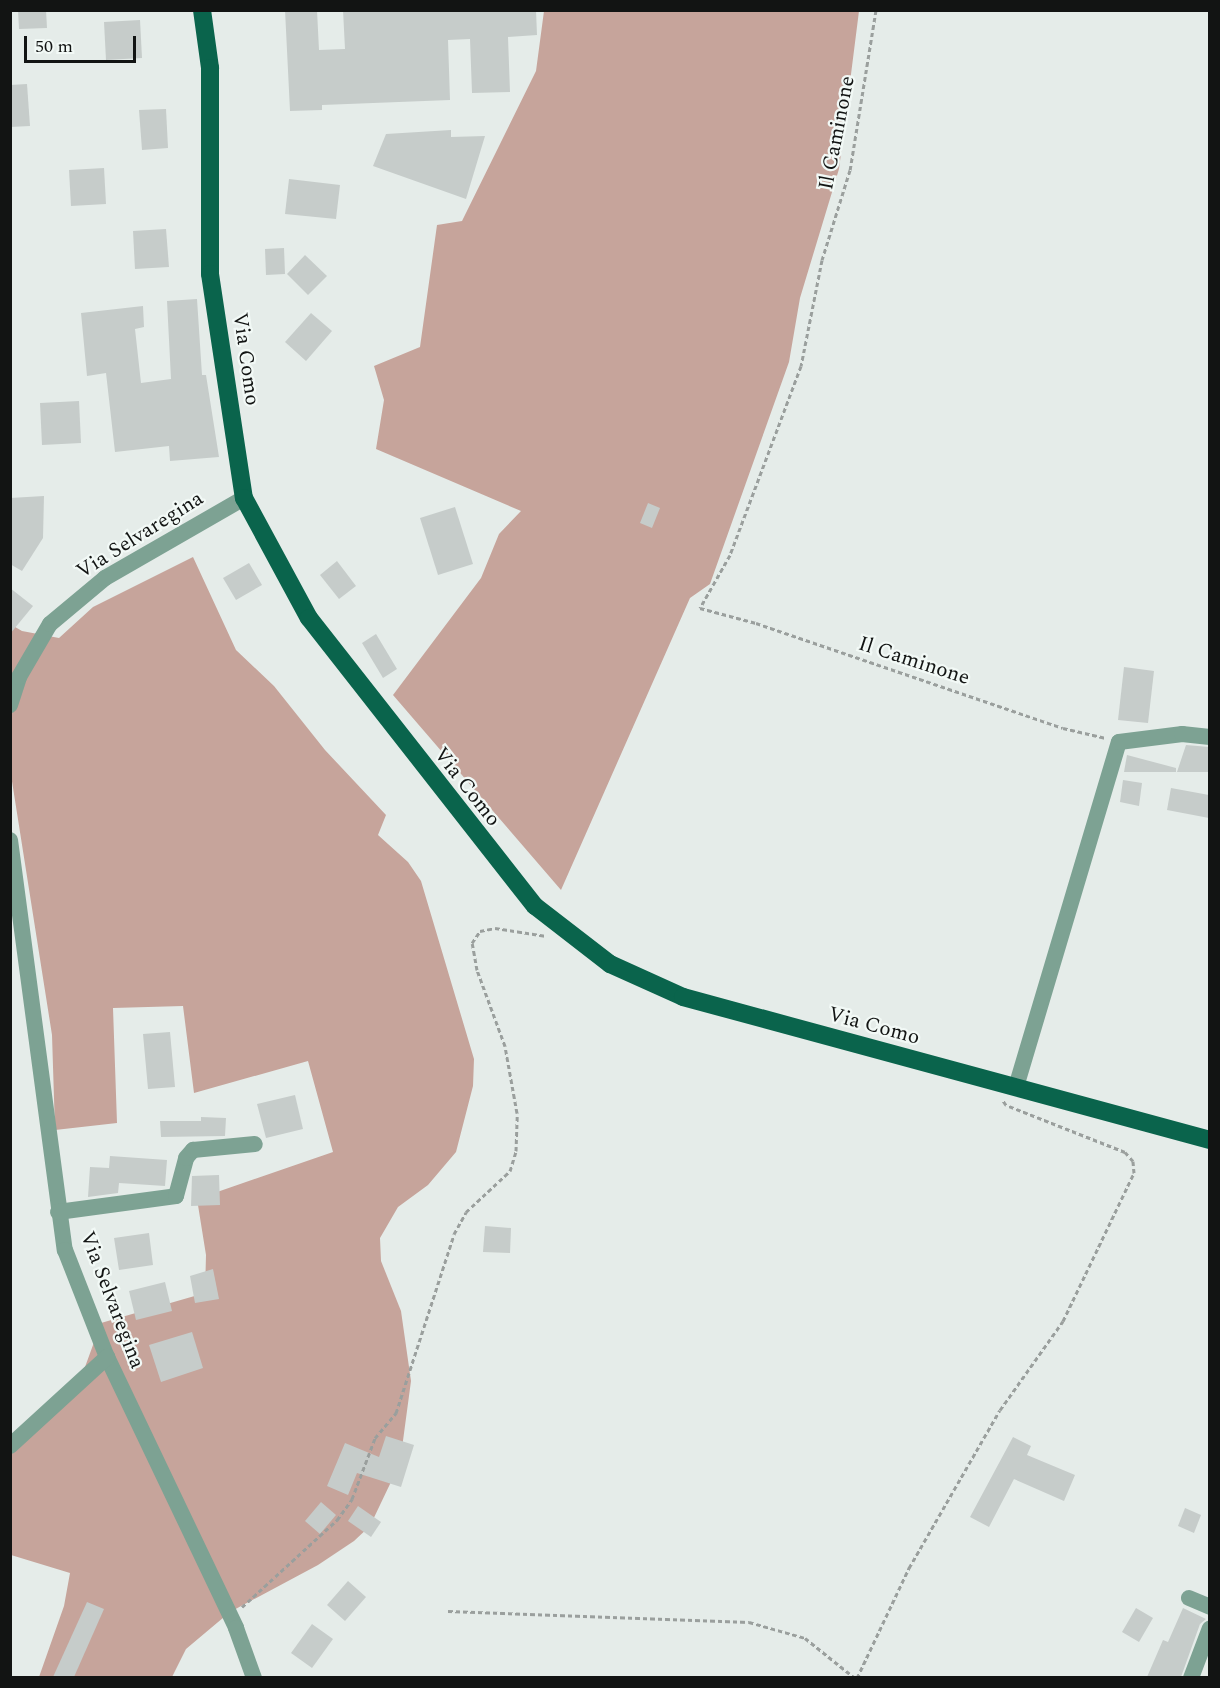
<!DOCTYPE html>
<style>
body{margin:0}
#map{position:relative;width:1220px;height:1688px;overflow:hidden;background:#e5ece9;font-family:Spectral,serif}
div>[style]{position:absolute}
.forest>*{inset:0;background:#c6a49b}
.building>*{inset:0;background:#c6ccca}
.path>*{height:3px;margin-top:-1.5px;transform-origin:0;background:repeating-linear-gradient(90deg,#9a9f9d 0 4.5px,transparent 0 7.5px)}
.minor>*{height:16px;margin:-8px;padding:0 8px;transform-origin:8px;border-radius:8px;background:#7da293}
.major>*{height:18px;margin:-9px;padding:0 9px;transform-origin:9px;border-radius:9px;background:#0a644c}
span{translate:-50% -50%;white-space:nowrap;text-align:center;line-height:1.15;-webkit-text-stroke:4.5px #f2f9f6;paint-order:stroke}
.street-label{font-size:21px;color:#121413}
.frame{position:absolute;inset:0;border:12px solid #121413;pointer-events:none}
.scale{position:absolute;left:24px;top:36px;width:112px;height:27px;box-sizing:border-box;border:3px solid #121413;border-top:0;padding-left:8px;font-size:18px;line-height:21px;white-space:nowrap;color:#121413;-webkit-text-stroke:4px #f2f9f6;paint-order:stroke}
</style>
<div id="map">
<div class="forest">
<i style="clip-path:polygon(544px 11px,859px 11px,839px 169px,800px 298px,789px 362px,710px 584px,690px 598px,561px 890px,393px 695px,481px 578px,499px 534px,521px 511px,376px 449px,384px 400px,374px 366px,420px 347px,437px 225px,462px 221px,536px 71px)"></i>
<i style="clip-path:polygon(193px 557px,236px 650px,274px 686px,325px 750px,386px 815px,378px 835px,408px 862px,421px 881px,474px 1059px,473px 1086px,456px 1152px,428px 1185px,398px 1207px,380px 1238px,381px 1261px,401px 1311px,411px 1381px,400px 1463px,370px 1526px,354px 1541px,318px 1565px,230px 1612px,186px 1649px,172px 1677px,39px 1677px,64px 1606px,70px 1573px,11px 1555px,11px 1450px,85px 1367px,101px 1323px,205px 1293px,206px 1255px,197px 1199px,333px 1152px,308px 1061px,194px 1093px,183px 1006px,113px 1008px,117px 1123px,55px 1130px,52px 1035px,11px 775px,10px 624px,22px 631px,59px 638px,93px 607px)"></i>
</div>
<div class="building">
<i style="clip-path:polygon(18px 10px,46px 10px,47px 28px,19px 29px)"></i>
<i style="clip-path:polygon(285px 10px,317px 10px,319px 50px,345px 49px,343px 10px,536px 10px,537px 35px,508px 37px,510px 92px,472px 93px,470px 39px,448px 40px,450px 100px,322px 105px,322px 110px,290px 111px)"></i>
<i style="clip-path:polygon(140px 20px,142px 58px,106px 60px,104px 22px)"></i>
<i style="clip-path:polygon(27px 84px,30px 126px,10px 127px,10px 85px)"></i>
<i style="clip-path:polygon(166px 109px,168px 148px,142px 150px,139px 110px)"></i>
<i style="clip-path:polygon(451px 130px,451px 137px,485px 136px,466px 199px,373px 166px,386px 134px)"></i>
<i style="clip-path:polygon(104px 168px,106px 204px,71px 206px,69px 170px)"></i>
<i style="clip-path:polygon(289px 179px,340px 185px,336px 219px,285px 214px)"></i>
<i style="clip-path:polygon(166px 229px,169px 267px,135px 269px,133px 231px)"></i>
<i style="clip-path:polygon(284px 248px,285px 274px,266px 275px,265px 249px)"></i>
<i style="clip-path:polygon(305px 255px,327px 276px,308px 295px,287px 274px)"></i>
<i style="clip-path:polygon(197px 299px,202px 375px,206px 375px,219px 457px,170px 461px,169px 446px,115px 452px,106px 373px,87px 376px,81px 313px,143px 306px,144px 327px,135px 329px,141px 383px,171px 379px,167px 301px)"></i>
<i style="clip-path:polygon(311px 313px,332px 331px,306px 361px,285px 342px)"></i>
<i style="clip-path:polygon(79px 401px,81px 443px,42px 445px,40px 403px)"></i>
<i style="clip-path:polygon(44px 496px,43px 538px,22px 571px,10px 564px,10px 498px)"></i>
<i style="clip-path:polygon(648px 503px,660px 508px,652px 528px,640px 523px)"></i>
<i style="clip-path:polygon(455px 507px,473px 564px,438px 575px,420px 518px)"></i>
<i style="clip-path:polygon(337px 561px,356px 586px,339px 599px,320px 575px)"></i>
<i style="clip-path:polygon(249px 563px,262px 585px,236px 600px,223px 578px)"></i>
<i style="clip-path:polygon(10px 588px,33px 606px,10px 634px)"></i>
<i style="clip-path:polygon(376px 634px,397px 669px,383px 678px,362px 643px)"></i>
<i style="clip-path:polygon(1124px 667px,1154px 671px,1148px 723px,1118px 720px)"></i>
<i style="clip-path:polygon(1186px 745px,1209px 747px,1209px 772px,1177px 772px)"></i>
<i style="clip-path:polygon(1127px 755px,1176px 768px,1176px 772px,1124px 772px)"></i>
<i style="clip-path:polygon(1123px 780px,1142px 783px,1139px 806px,1120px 802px)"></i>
<i style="clip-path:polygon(1171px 788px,1209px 795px,1209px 818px,1167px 810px)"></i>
<i style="clip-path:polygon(170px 1032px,175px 1087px,148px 1089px,143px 1034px)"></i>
<i style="clip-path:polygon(295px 1095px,303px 1129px,266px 1138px,257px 1104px)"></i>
<i style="clip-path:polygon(201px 1117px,226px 1118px,225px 1136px,161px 1137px,160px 1121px,201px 1121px)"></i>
<i style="clip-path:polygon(110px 1156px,167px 1160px,165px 1186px,119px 1183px,118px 1193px,88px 1197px,90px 1167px,109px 1168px)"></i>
<i style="clip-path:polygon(219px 1175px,220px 1205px,191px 1206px,192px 1176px)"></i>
<i style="clip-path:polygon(485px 1226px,511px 1228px,510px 1253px,483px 1252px)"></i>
<i style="clip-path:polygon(149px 1233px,153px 1265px,119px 1270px,114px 1238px)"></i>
<i style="clip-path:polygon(213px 1269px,219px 1299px,195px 1303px,190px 1276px)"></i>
<i style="clip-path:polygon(165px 1282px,172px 1311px,136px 1320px,129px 1291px)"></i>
<i style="clip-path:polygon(192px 1332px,203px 1368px,161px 1382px,149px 1345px)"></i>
<i style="clip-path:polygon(386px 1436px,414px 1445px,401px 1487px,357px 1473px,348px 1495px,327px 1486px,345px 1443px,379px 1457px)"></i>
<i style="clip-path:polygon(1013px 1437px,1031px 1446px,1027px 1455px,1075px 1475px,1064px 1501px,1014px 1479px,989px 1527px,970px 1517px)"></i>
<i style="clip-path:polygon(321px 1502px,336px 1515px,320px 1534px,305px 1521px)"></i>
<i style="clip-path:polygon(358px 1506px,381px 1522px,371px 1537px,348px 1521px)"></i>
<i style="clip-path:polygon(1185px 1508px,1201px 1515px,1194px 1533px,1178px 1526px)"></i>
<i style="clip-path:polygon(348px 1581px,366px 1597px,345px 1621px,327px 1605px)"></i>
<i style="clip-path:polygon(87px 1602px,104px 1609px,74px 1677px,53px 1677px)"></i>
<i style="clip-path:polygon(1136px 1608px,1153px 1618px,1139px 1642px,1122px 1632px)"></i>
<i style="clip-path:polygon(1183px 1608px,1206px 1619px,1200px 1624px,1181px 1677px,1147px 1677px,1163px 1640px,1168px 1642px)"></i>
<i style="clip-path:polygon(312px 1624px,333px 1639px,312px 1668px,291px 1653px)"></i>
</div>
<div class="path">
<i style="left:876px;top:10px;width:162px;rotate:99.2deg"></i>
<i style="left:850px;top:170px;width:94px;rotate:107.3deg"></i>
<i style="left:822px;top:260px;width:108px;rotate:101.2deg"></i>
<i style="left:801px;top:366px;width:202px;rotate:110.6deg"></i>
<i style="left:730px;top:555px;width:61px;rotate:119.5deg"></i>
<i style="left:700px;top:608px;width:58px;rotate:15deg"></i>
<i style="left:756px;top:623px;width:324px;rotate:18.9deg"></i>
<i style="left:1063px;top:728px;width:44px;rotate:13.1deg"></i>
<i style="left:242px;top:1607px;width:129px;rotate:-42.5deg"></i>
<i style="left:337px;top:1520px;width:26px;rotate:-54deg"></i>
<i style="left:352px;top:1499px;width:65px;rotate:-69.3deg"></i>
<i style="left:375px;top:1438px;width:33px;rotate:-50deg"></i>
<i style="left:396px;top:1413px;width:188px;rotate:-72deg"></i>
<i style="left:454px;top:1234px;width:25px;rotate:-61deg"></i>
<i style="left:466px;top:1212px;width:60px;rotate:-43deg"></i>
<i style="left:510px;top:1171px;width:21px;rotate:-73deg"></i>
<i style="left:516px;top:1151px;width:38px;rotate:-88deg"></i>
<i style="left:517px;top:1113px;width:68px;rotate:-100.2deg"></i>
<i style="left:505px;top:1046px;width:81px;rotate:-110.2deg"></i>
<i style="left:477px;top:970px;width:27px;rotate:-100deg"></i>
<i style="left:472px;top:943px;width:14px;rotate:-56deg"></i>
<i style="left:480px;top:931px;width:15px;rotate:-11deg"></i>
<i style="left:495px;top:928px;width:52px;rotate:8.9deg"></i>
<i style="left:448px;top:1611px;width:301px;rotate:2.1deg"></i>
<i style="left:749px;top:1622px;width:58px;rotate:15.9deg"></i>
<i style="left:805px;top:1638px;width:64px;rotate:38.7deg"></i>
<i style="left:857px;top:1678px;width:122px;rotate:-64.7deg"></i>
<i style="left:909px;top:1568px;width:182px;rotate:-60.1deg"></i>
<i style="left:1000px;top:1410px;width:109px;rotate:-54.7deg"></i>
<i style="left:1063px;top:1321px;width:164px;rotate:-64.4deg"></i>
<i style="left:1134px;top:1173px;width:12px;rotate:-95deg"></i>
<i style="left:1133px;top:1161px;width:12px;rotate:-132deg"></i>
<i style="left:1125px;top:1152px;width:128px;rotate:-158.4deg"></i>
<i style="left:1006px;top:1105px;width:7px;rotate:-124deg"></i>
</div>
<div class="minor">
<i style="left:10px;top:705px;width:29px;rotate:-72deg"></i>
<i style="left:19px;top:677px;width:61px;rotate:-59.7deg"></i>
<i style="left:50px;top:624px;width:72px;rotate:-39.9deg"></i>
<i style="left:105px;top:578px;width:160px;rotate:-29.9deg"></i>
<i style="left:10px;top:840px;width:414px;rotate:82.4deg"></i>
<i style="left:65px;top:1250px;width:115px;rotate:68.6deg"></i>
<i style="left:107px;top:1357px;width:300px;rotate:64.5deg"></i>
<i style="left:236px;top:1628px;width:53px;rotate:70.2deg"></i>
<i style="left:1016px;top:1087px;width:360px;rotate:-73.4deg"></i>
<i style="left:1119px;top:742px;width:64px;rotate:-7.2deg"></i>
<i style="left:1182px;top:734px;width:28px;rotate:6deg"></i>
<i style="left:58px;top:1212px;width:119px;rotate:-7.7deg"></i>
<i style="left:176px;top:1196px;width:39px;rotate:-75deg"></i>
<i style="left:186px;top:1158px;width:11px;rotate:-49deg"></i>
<i style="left:193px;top:1150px;width:62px;rotate:-5.5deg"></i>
<i style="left:10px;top:1446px;width:132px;rotate:-42.5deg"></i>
<i style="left:1189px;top:1598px;width:23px;rotate:23deg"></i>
<i style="left:1191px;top:1678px;width:53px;rotate:-69.2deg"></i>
</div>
<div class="major">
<i style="left:202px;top:10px;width:59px;rotate:82.1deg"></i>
<i style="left:210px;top:68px;width:206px;rotate:90deg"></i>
<i style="left:210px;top:274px;width:227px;rotate:81.4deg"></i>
<i style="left:244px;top:498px;width:136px;rotate:61.6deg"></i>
<i style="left:309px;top:618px;width:366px;rotate:51.9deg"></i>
<i style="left:535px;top:906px;width:95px;rotate:37.7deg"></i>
<i style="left:610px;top:964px;width:80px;rotate:24.3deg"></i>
<i style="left:683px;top:997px;width:546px;rotate:15.18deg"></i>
</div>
<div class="street-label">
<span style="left:837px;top:133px;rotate:-79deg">Il Caminone</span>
<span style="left:246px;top:359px;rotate:82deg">Via Como</span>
<span style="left:140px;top:535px;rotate:-32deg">Via Selvaregina</span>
<span style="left:914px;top:661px;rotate:18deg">Il Caminone</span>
<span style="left:467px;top:787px;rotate:52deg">Via Como</span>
<span style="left:874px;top:1026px;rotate:15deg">Via Como</span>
<span style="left:112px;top:1300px;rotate:69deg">Via Selvaregina</span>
</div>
<div class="frame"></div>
<div class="scale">50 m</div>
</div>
